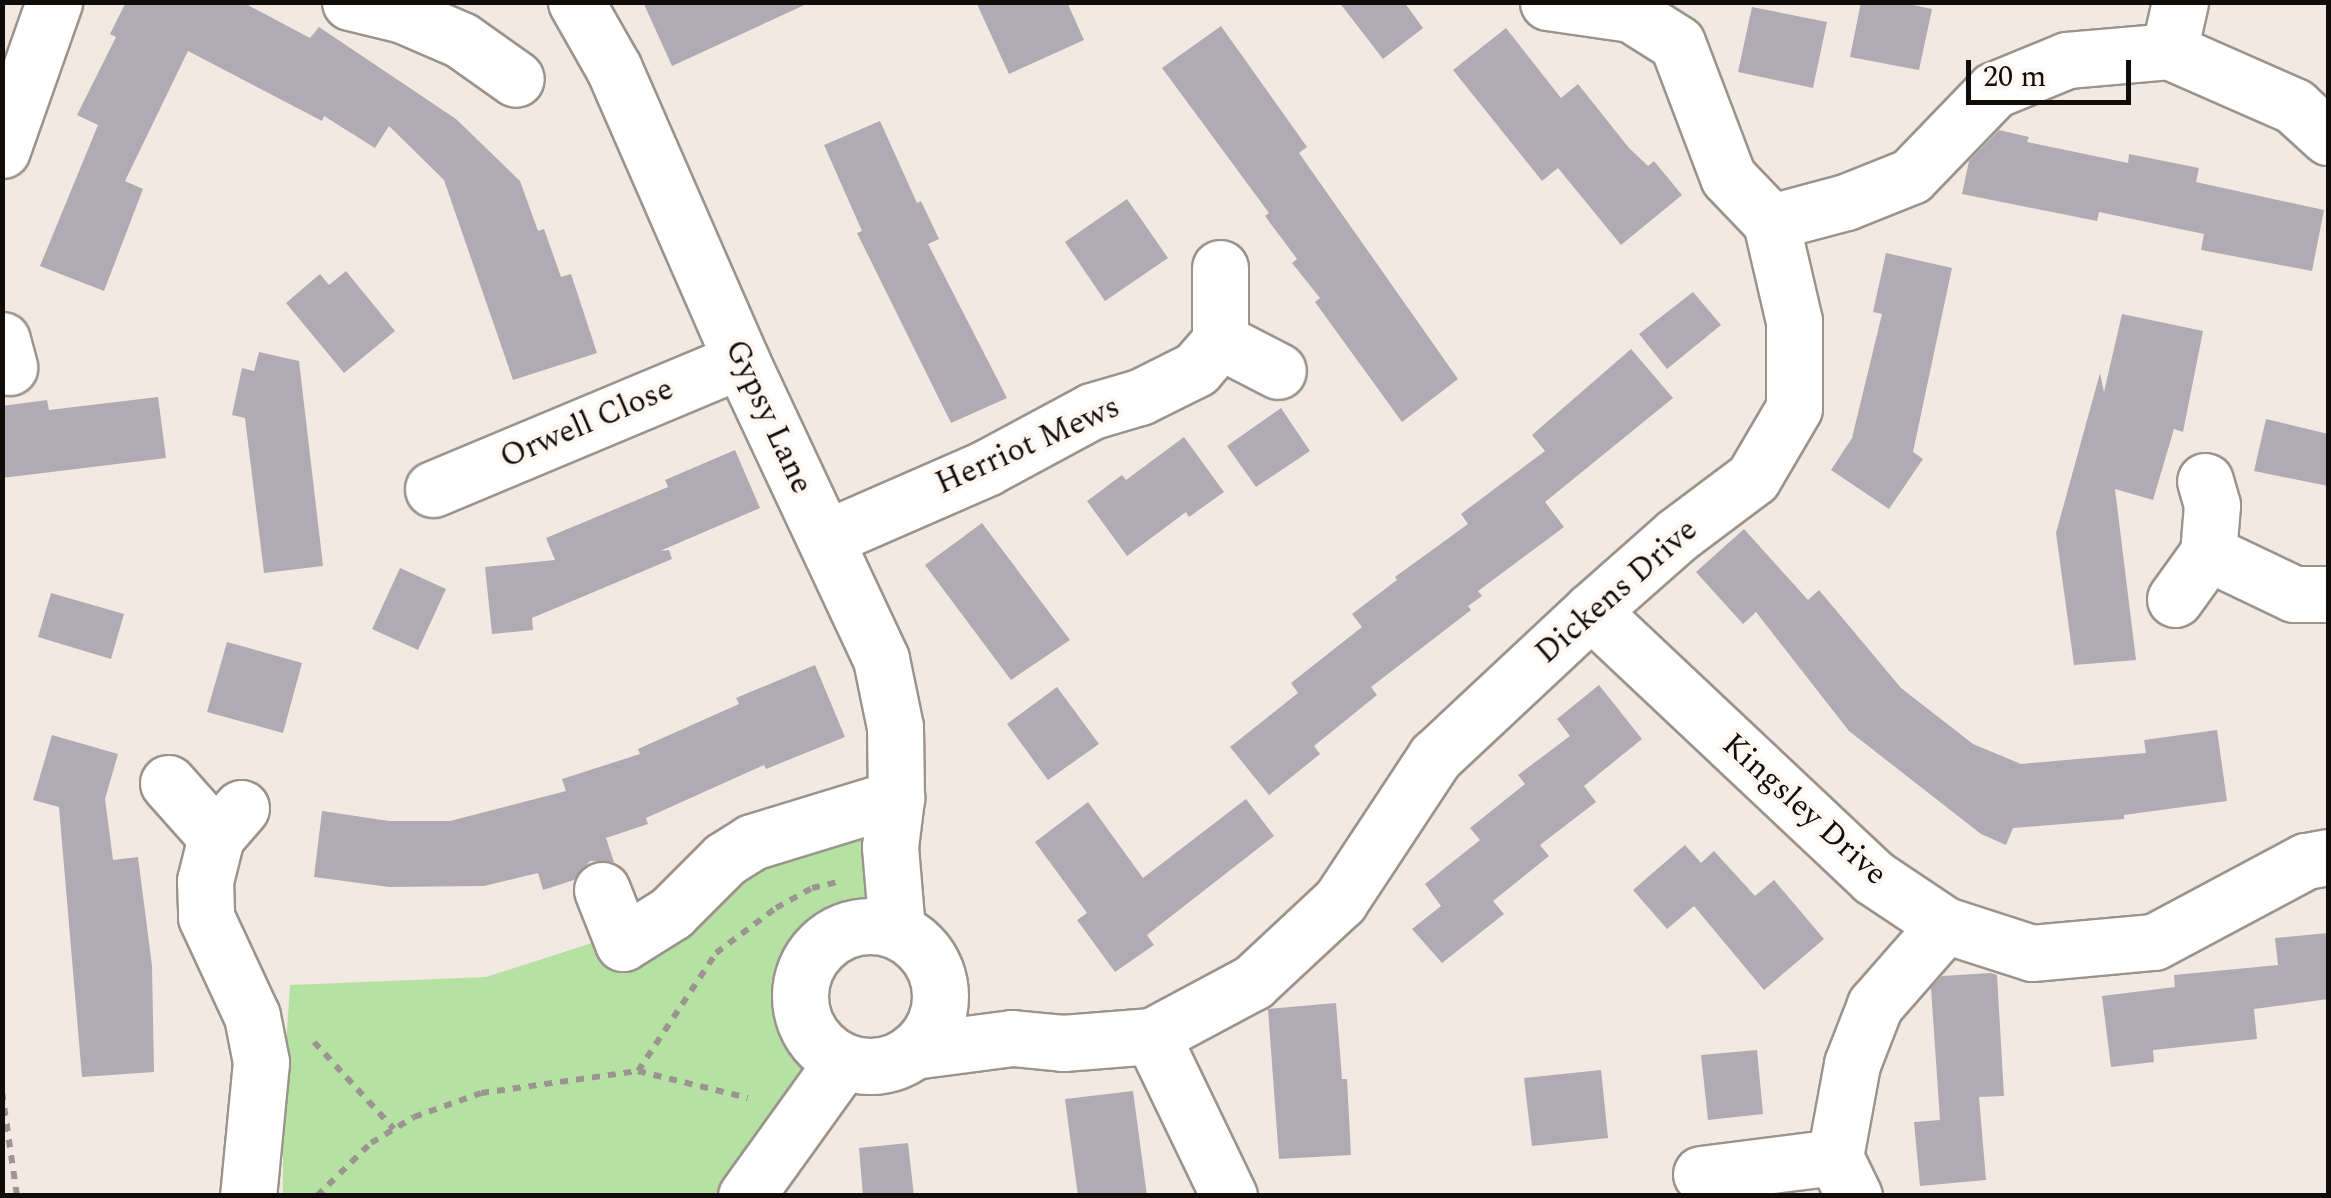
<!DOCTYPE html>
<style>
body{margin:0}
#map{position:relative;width:2331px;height:1198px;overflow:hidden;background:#f2e9e3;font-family:Spectral,serif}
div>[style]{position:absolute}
.green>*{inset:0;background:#b5e1a2}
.building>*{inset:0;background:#b0abb3}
.path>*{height:6px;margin-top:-3px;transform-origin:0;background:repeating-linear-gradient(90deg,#9b9490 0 8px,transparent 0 16px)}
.roads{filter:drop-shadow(2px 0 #9b948d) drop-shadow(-2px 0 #9b948d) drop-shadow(0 2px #9b948d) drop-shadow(0 -2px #9b948d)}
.minor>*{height:55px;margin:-27.5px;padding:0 27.5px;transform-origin:27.5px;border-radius:27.5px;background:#fff}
.minor>.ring{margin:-27.5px;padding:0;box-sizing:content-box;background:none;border:55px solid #fff;border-radius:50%}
span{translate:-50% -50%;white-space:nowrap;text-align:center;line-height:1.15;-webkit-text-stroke:8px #fff7f0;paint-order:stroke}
.street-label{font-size:32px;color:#0f0c0a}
.frame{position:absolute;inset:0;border:5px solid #0f0c0a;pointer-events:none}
.scale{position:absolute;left:1966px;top:60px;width:165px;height:45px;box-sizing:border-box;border:5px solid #0f0c0a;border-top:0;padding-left:12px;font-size:30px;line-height:35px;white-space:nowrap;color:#0f0c0a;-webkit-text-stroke:8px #fff7f0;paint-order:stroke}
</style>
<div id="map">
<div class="green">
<i style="clip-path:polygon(896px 798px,880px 926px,845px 931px,827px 941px,805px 970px,801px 1003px,806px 1023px,829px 1053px,746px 1195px,283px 1196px,283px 1093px,290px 985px,486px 977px,648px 925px)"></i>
</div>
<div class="building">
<i style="clip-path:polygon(126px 2px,242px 2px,310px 38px,319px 27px,456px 119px,520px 181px,538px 231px,544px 229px,561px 277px,571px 274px,597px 353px,513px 380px,444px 180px,389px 126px,375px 148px,324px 116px,322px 121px,188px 51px,125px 181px,143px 189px,104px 291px,40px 266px,98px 125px,77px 115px,116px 37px,110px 34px)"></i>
<i style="clip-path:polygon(643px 2px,811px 2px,672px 66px)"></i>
<i style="clip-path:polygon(976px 2px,1067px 2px,1084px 40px,1009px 74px)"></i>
<i style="clip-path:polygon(1339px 2px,1404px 2px,1423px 28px,1383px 59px)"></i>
<i style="clip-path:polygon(1861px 2px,1899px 2px,1932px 9px,1919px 70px,1850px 57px)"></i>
<i style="clip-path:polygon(1752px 7px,1827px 22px,1813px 88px,1738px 72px)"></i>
<i style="clip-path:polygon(1221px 26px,1307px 147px,1299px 153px,1458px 379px,1402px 422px,1315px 302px,1320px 298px,1292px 263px,1297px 259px,1265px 216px,1269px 213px,1162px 68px)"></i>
<i style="clip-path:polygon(1506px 28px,1561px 98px,1578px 84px,1629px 148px,1648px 166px,1654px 161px,1682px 195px,1621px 245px,1558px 168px,1542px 181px,1453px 70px)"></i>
<i style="clip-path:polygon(880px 121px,917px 203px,921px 201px,939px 239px,928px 244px,1007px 398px,951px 423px,857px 233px,862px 231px,824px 145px)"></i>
<i style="clip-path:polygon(1999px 130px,2029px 137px,2027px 142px,2128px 163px,2129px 154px,2199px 168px,2196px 182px,2324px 210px,2312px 271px,2201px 250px,2204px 234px,2099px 212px,2097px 221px,1962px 194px,1969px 161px)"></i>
<i style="clip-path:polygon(1127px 199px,1168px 258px,1105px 301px,1065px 242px)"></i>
<i style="clip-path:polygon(1886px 253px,1952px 268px,1913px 452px,1923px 459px,1889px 509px,1831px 470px,1852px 438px,1882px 314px,1873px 312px)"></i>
<i style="clip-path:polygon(346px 271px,395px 331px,344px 373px,286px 303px,320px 274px,329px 285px)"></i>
<i style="clip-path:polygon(1693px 292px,1721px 325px,1667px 369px,1639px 334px)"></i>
<i style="clip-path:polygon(2122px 314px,2203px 331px,2183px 432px,2174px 429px,2153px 500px,2115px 489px,2136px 660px,2074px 665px,2056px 533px,2100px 373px,2104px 392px)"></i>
<i style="clip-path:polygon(1631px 349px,1673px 398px,1545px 502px,1564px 527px,1478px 591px,1482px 596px,1468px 606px,1471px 610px,1371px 687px,1377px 695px,1314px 746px,1320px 754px,1269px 795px,1230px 747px,1298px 693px,1291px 683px,1362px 627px,1352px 614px,1397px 580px,1395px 577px,1468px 524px,1461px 514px,1545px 451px,1532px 435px)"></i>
<i style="clip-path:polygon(259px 352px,299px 361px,323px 566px,264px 573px,245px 418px,232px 415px,242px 368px,254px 371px)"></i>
<i style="clip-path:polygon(158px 397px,166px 458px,2px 478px,2px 406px,47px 400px,49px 410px)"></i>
<i style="clip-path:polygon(1281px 408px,1310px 451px,1256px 487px,1227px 446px)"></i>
<i style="clip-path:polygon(2266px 419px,2328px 434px,2328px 486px,2254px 471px)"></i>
<i style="clip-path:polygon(1184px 437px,1224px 492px,1189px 517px,1186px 512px,1127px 556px,1087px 501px,1122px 475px,1126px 480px)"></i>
<i style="clip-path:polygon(735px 450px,760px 508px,660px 551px,669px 550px,672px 559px,532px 618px,533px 630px,492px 634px,485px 567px,555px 560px,546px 538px,668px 487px,665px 480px)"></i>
<i style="clip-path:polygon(982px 523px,1070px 640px,1011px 680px,925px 565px)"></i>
<i style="clip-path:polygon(1744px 529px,1808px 600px,1819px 590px,1901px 688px,1973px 744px,2021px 764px,2146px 753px,2144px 740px,2217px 730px,2227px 801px,2124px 815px,2124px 819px,2013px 828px,2006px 845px,1981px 834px,1849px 731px,1756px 612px,1743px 624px,1696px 572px)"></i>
<i style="clip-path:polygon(400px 568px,446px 589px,418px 650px,372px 629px)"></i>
<i style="clip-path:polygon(51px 593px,124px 614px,111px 659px,38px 637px)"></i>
<i style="clip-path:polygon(227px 642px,302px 663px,283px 733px,207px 712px)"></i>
<i style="clip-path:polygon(815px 665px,845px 737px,766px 769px,764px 765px,646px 818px,648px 824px,606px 838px,614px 862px,590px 861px,574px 880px,543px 890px,538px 873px,484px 886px,389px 887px,314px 877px,322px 811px,389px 821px,450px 821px,566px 791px,562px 779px,640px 754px,638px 749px,739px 704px,736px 698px)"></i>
<i style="clip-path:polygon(1599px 685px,1642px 739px,1584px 786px,1596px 802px,1540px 845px,1549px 856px,1493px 901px,1504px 914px,1442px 963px,1412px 929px,1441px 906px,1425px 884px,1480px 840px,1470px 828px,1525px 784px,1518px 775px,1570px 736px,1557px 719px)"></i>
<i style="clip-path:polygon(1057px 687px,1099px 744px,1048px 780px,1007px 724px)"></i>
<i style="clip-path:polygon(52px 735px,118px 754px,105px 799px,113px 860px,138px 857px,152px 966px,154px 1072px,82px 1077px,59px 807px,33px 800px)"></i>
<i style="clip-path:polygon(1246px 799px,1274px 836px,1147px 935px,1154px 945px,1115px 972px,1077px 920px,1087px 913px,1035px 842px,1088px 802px,1143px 878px)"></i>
<i style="clip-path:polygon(1685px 845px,1701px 863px,1714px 851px,1755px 896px,1774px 880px,1824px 939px,1764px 990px,1694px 906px,1667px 929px,1633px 890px)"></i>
<i style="clip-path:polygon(2328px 933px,2328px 999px,2254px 1009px,2257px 1039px,2153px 1050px,2154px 1062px,2111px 1067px,2102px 996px,2175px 987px,2174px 975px,2278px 965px,2275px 938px)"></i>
<i style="clip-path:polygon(1991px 973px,1997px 975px,2004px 1096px,1979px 1097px,1986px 1180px,1920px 1186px,1914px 1122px,1940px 1120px,1931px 988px,1942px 976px)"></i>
<i style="clip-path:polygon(1336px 1003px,1342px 1079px,1347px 1079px,1351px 1155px,1279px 1159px,1268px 1009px)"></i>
<i style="clip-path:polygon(1757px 1050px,1763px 1114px,1708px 1120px,1701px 1055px)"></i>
<i style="clip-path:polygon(1601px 1070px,1608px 1138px,1532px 1146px,1524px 1078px)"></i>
<i style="clip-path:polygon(1133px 1091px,1147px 1196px,1078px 1196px,1065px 1099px)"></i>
<i style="clip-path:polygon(908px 1143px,914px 1196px,863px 1196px,859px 1148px)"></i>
</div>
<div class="path">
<i style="left:314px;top:1042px;width:118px;rotate:47.4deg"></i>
<i style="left:638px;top:1071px;width:141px;rotate:-56.5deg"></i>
<i style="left:716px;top:953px;width:75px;rotate:-36.9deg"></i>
<i style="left:776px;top:908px;width:41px;rotate:-29.1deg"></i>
<i style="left:812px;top:888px;width:27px;rotate:-13deg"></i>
<i style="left:2px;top:1092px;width:105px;rotate:81.8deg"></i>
<i style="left:317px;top:1196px;width:76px;rotate:-44.5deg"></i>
<i style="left:371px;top:1143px;width:50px;rotate:-31.2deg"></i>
<i style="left:414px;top:1117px;width:71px;rotate:-19.7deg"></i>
<i style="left:481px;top:1093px;width:159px;rotate:-8deg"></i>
<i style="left:638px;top:1071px;width:113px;rotate:13.8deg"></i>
</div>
<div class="roads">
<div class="minor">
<i style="left:350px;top:2px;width:55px;rotate:13.8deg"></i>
<i style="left:403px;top:15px;width:63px;rotate:23.3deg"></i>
<i style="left:461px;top:40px;width:67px;rotate:35.3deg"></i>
<i style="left:576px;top:2px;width:77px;rotate:60.4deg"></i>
<i style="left:614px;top:69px;width:318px;rotate:66.4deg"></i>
<i style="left:741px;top:360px;width:330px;rotate:64.9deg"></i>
<i style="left:881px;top:659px;width:69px;rotate:78.4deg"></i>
<i style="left:895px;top:727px;width:71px;rotate:89.2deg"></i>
<i style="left:896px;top:798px;width:49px;rotate:97deg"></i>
<i style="left:890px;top:847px;width:84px;rotate:85.2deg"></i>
<i style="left:2169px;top:51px;width:50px;rotate:-77.3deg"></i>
<i style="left:2px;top:150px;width:157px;rotate:-70.6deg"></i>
<i style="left:1771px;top:222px;width:78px;rotate:-14.9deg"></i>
<i style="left:1846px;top:202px;width:70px;rotate:-21.8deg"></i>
<i style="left:1911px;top:176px;width:120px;rotate:-46deg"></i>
<i style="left:1994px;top:90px;width:79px;rotate:-22.3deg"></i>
<i style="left:2067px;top:60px;width:102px;rotate:-5deg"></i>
<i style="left:2169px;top:51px;width:137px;rotate:23.7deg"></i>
<i style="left:2294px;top:106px;width:46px;rotate:42.4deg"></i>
<i style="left:2px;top:340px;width:28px;rotate:75deg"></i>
<i style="left:1220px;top:341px;width:65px;rotate:27.3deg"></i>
<i style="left:433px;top:489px;width:334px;rotate:-22.7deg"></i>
<i style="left:826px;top:538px;width:175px;rotate:-23.6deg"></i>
<i style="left:986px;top:468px;width:120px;rotate:-28.3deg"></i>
<i style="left:1092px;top:411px;width:50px;rotate:-16.3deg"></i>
<i style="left:1140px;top:397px;width:63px;rotate:-26.6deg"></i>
<i style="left:1196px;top:369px;width:37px;rotate:-49deg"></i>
<i style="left:1220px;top:341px;width:73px;rotate:-90deg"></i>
<i style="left:2208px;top:553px;width:95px;rotate:25.5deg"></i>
<i style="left:2294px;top:594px;width:34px"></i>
<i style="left:2175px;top:599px;width:57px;rotate:-54.3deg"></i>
<i style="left:2208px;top:553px;width:48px;rotate:-85.2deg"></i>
<i style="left:2212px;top:505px;width:25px;rotate:-106deg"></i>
<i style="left:1591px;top:611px;width:388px;rotate:43.3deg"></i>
<i style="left:1873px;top:877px;width:87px;rotate:33.7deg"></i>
<i style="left:1945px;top:925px;width:91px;rotate:17.8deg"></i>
<i style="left:2032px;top:953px;width:122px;rotate:-5.2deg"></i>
<i style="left:2154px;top:942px;width:172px;rotate:-28.1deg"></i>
<i style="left:2306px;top:861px;width:22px;rotate:-10deg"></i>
<i style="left:168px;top:783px;width:72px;rotate:48.4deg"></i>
<i style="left:241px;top:808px;width:38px;rotate:131deg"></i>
<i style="left:216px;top:837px;width:45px;rotate:104deg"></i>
<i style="left:205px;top:881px;width:36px;rotate:88deg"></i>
<i style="left:206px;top:917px;width:109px;rotate:65.1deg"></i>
<i style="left:252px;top:1016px;width:47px;rotate:78.9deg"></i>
<i style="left:261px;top:1062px;width:135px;rotate:95.5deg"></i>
<i style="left:602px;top:890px;width:57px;rotate:68.4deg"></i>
<i style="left:623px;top:943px;width:57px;rotate:-32deg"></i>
<i style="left:671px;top:913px;width:76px;rotate:-45deg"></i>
<i style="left:725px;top:859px;width:32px;rotate:-32deg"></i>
<i style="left:752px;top:842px;width:151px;rotate:-17deg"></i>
<i class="ring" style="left:800px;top:926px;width:85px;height:85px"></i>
<i style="left:1152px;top:1036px;width:178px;rotate:64.3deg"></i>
<i style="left:913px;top:1051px;width:100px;rotate:-7.5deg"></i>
<i style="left:1012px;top:1038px;width:51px;rotate:5.6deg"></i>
<i style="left:1063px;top:1043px;width:89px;rotate:-4.5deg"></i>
<i style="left:1152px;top:1036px;width:115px;rotate:-28.1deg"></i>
<i style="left:1253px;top:982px;width:119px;rotate:-43deg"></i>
<i style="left:1340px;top:901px;width:173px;rotate:-56.6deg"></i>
<i style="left:1435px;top:757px;width:214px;rotate:-43.1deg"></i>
<i style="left:1591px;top:611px;width:115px;rotate:-41.5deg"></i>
<i style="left:1677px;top:535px;width:95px;rotate:-36.9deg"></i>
<i style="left:1753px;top:478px;width:81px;rotate:-59.6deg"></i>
<i style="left:1794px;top:408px;width:87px;rotate:-90deg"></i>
<i style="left:1794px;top:321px;width:102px;rotate:-103.1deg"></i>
<i style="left:1771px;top:222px;width:62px;rotate:-133.7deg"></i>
<i style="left:1728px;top:177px;width:143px;rotate:-110.8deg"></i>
<i style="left:1677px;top:43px;width:54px;rotate:-147.8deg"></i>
<i style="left:1631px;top:14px;width:84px;rotate:-171.8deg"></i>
<i style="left:1701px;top:1174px;width:135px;rotate:-7.2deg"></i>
<i style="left:746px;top:1196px;width:166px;rotate:-54.3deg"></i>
<i style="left:1854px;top:1196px;width:43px;rotate:-116deg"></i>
<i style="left:1835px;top:1157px;width:95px;rotate:-79.6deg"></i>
<i style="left:1852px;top:1064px;width:63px;rotate:-68.7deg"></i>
<i style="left:1875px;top:1005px;width:106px;rotate:-48.8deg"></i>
</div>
</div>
<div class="street-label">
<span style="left:768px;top:417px;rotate:65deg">Gypsy Lane</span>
<span style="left:587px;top:424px;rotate:-23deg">Orwell Close</span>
<span style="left:1028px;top:446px;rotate:-24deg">Herriot Mews</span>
<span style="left:1617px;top:592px;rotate:-41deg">Dickens Drive</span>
<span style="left:1804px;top:810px;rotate:42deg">Kingsley Drive</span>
</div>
<div class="frame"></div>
<div class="scale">20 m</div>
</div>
